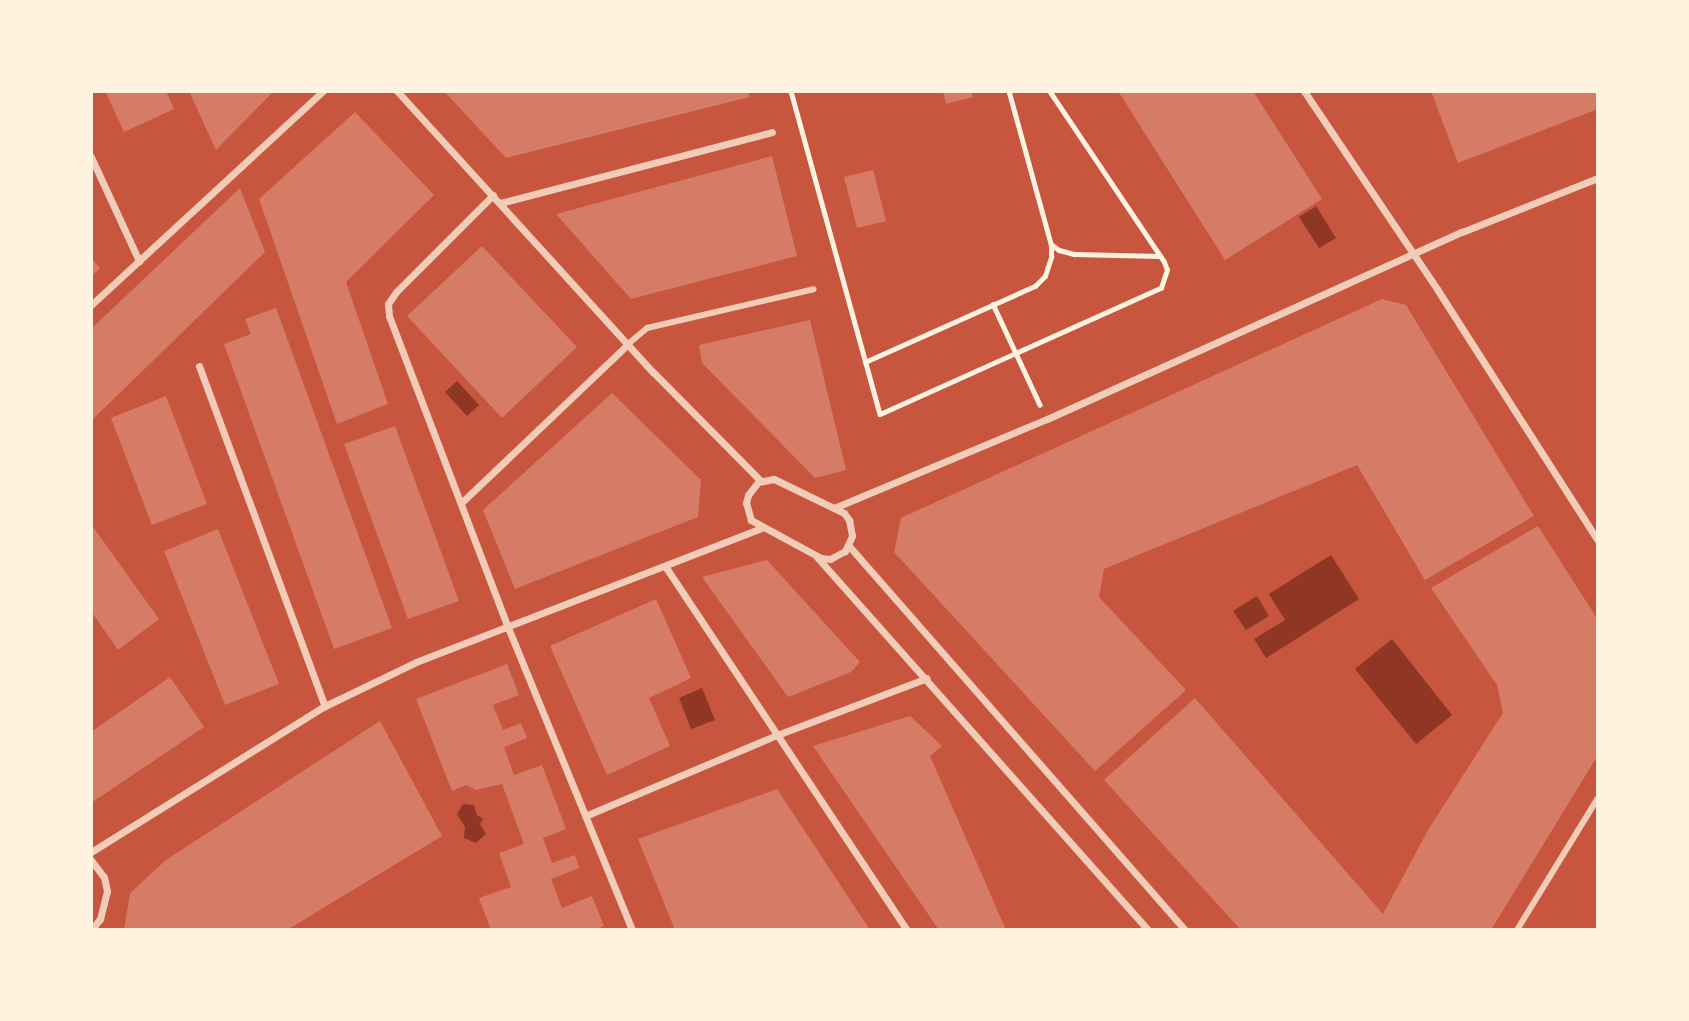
<!DOCTYPE html>
<style>
body{margin:0}
#map{position:relative;width:1689px;height:1021px;overflow:hidden;background:#c8553d;font-family:Raleway,sans-serif}
div>[style]{position:absolute}
.water>*{inset:0;background:#8f3625}
.building>*{inset:0;background:#d67c66}
.path>*{height:4.5px;margin:-2.25px;padding:0 2.25px;transform-origin:2.25px;border-radius:2.25px;background:#fff3e0}
.pedestrian>*{height:6px;margin:-3px;padding:0 3px;transform-origin:3px;border-radius:3px;background:#f1ccb7}
.minor>*{height:7px;margin:-3.5px;padding:0 3.5px;transform-origin:3.5px;border-radius:3.5px;background:#f1ccb7}
span{translate:-50% -50%;white-space:nowrap;text-align:center;line-height:1.15;-webkit-text-stroke:5px #fff3e0;paint-order:stroke}
.frame{position:absolute;inset:0;border:93px solid #fff3e0;pointer-events:none}
</style>
<div id="map">
<div class="water">
<i style="clip-path:polygon(1316px 206px,1336px 238px,1319px 248px,1299px 217px)"></i>
<i style="clip-path:polygon(457px 381px,479px 405px,467px 416px,445px 392px)"></i>
<i style="clip-path:polygon(1331px 555px,1359px 599px,1266px 658px,1254px 639px,1285px 620px,1269px 594px)"></i>
<i style="clip-path:polygon(1257px 596px,1269px 616px,1246px 630px,1233px 611px)"></i>
<i style="clip-path:polygon(1392px 639px,1452px 715px,1416px 744px,1355px 669px)"></i>
<i style="clip-path:polygon(702px 688px,715px 720px,691px 729px,679px 698px)"></i>
<i style="clip-path:polygon(463px 804px,474px 805px,477px 815px,483px 819px,480px 824px,486px 834px,476px 843px,464px 838px,465px 827px,457px 814px)"></i>
</div>
<div class="building">
<i style="clip-path:polygon(105px 91px,166px 91px,174px 109px,124px 132px)"></i>
<i style="clip-path:polygon(189px 91px,274px 91px,216px 150px)"></i>
<i style="clip-path:polygon(444px 91px,748px 91px,750px 97px,506px 158px)"></i>
<i style="clip-path:polygon(943px 91px,971px 91px,973px 97px,946px 104px)"></i>
<i style="clip-path:polygon(1118px 91px,1253px 91px,1322px 199px,1225px 260px)"></i>
<i style="clip-path:polygon(1431px 91px,1598px 91px,1598px 109px,1458px 163px)"></i>
<i style="clip-path:polygon(355px 112px,434px 195px,346px 282px,388px 404px,337px 424px,259px 199px)"></i>
<i style="clip-path:polygon(772px 156px,797px 256px,631px 299px,556px 214px)"></i>
<i style="clip-path:polygon(873px 170px,886px 221px,857px 228px,844px 177px)"></i>
<i style="clip-path:polygon(240px 188px,265px 252px,91px 421px,91px 329px)"></i>
<i style="clip-path:polygon(482px 246px,577px 347px,502px 418px,407px 316px)"></i>
<i style="clip-path:polygon(91px 258px,100px 268px,91px 277px)"></i>
<i style="clip-path:polygon(1382px 299px,1406px 305px,1534px 516px,1425px 580px,1357px 465px,1104px 569px,1099px 597px,1186px 690px,1095px 771px,894px 552px,901px 518px)"></i>
<i style="clip-path:polygon(276px 308px,392px 628px,334px 649px,224px 344px,251px 334px,245px 319px)"></i>
<i style="clip-path:polygon(810px 320px,846px 470px,815px 478px,702px 363px,699px 345px)"></i>
<i style="clip-path:polygon(612px 393px,701px 480px,698px 517px,515px 589px,483px 510px)"></i>
<i style="clip-path:polygon(166px 396px,207px 504px,152px 525px,111px 418px)"></i>
<i style="clip-path:polygon(395px 426px,459px 601px,408px 619px,344px 444px)"></i>
<i style="clip-path:polygon(91px 524px,159px 619px,118px 650px,91px 611px)"></i>
<i style="clip-path:polygon(1538px 526px,1598px 620px,1598px 755px,1491px 930px,1241px 930px,1104px 780px,1195px 698px,1383px 914px,1428px 830px,1503px 713px,1497px 685px,1431px 588px)"></i>
<i style="clip-path:polygon(218px 529px,279px 684px,225px 705px,164px 551px)"></i>
<i style="clip-path:polygon(767px 560px,860px 662px,851px 672px,788px 697px,702px 577px)"></i>
<i style="clip-path:polygon(656px 599px,691px 678px,649px 698px,670px 746px,607px 775px,550px 646px)"></i>
<i style="clip-path:polygon(507px 664px,519px 695px,493px 705px,503px 730px,521px 723px,527px 738px,504px 747px,514px 775px,542px 765px,566px 829px,543px 838px,552px 863px,575px 855px,579px 868px,551px 879px,562px 908px,592px 896px,604px 926px,594px 930px,491px 930px,479px 898px,511px 887px,499px 853px,524px 844px,502px 784px,476px 790px,466px 785px,452px 791px,416px 699px)"></i>
<i style="clip-path:polygon(170px 677px,204px 727px,91px 803px,91px 732px)"></i>
<i style="clip-path:polygon(910px 716px,942px 746px,930px 756px,1006px 930px,939px 930px,813px 746px)"></i>
<i style="clip-path:polygon(380px 721px,442px 836px,287px 930px,124px 930px,130px 893px,166px 860px)"></i>
<i style="clip-path:polygon(777px 789px,870px 930px,675px 930px,638px 839px)"></i>
</div>
<div class="path">
<i style="left:791px;top:91px;width:335px;rotate:74.6deg"></i>
<i style="left:880px;top:414px;width:308px;rotate:-24.2deg"></i>
<i style="left:1161px;top:288px;width:19px;rotate:-72deg"></i>
<i style="left:1167px;top:270px;width:9px;rotate:-111deg"></i>
<i style="left:1164px;top:262px;width:206px;rotate:-123.9deg"></i>
<i style="left:1009px;top:91px;width:159px;rotate:74.6deg"></i>
<i style="left:1051px;top:244px;width:10px;rotate:37deg"></i>
<i style="left:1059px;top:250px;width:16px;rotate:15deg"></i>
<i style="left:1074px;top:254px;width:86px;rotate:1.3deg"></i>
<i style="left:993px;top:304px;width:111px;rotate:65deg"></i>
<i style="left:865px;top:362px;width:186px;rotate:-24.1deg"></i>
<i style="left:1035px;top:286px;width:14px;rotate:-45deg"></i>
<i style="left:1045px;top:276px;width:20px;rotate:-72deg"></i>
<i style="left:1051px;top:257px;width:12px;rotate:-90deg"></i>
</div>
<div class="pedestrian">
<i style="left:628px;top:344px;width:25px;rotate:-40deg"></i>
<i style="left:647px;top:328px;width:171px;rotate:-13.1deg"></i>
<i style="left:1517px;top:930px;width:155px;rotate:-58.5deg"></i>
</div>
<div class="minor">
<i style="left:397px;top:91px;width:380px;rotate:47.7deg"></i>
<i style="left:653px;top:372px;width:153px;rotate:45.3deg"></i>
<i style="left:1304px;top:91px;width:239px;rotate:56.1deg"></i>
<i style="left:1437px;top:289px;width:299px;rotate:57.4deg"></i>
<i style="left:91px;top:157px;width:115px;rotate:65.2deg"></i>
<i style="left:493px;top:195px;width:137px;rotate:135deg"></i>
<i style="left:396px;top:292px;width:14px;rotate:124deg"></i>
<i style="left:388px;top:304px;width:12px;rotate:85deg"></i>
<i style="left:389px;top:316px;width:331px;rotate:69.1deg"></i>
<i style="left:507px;top:625px;width:330px;rotate:67.7deg"></i>
<i style="left:500px;top:203px;width:281px;rotate:-14.6deg"></i>
<i style="left:91px;top:305px;width:316px;rotate:-42.7deg"></i>
<i style="left:199px;top:366px;width:363px;rotate:69.7deg"></i>
<i style="left:774px;top:479px;width:78px;rotate:25.9deg"></i>
<i style="left:844px;top:513px;width:9px;rotate:54deg"></i>
<i style="left:849px;top:520px;width:16px;rotate:79deg"></i>
<i style="left:852px;top:536px;width:17px;rotate:115deg"></i>
<i style="left:845px;top:551px;width:17px;rotate:152deg"></i>
<i style="left:830px;top:559px;width:9px;rotate:-174deg"></i>
<i style="left:821px;top:558px;width:80px;rotate:-151.5deg"></i>
<i style="left:751px;top:520px;width:18px;rotate:-106deg"></i>
<i style="left:746px;top:503px;width:8px;rotate:-76deg"></i>
<i style="left:748px;top:495px;width:16px;rotate:-52deg"></i>
<i style="left:758px;top:482px;width:16px;rotate:-11deg"></i>
<i style="left:461px;top:503px;width:231px;rotate:-43.6deg"></i>
<i style="left:834px;top:508px;width:231px;rotate:-22.7deg"></i>
<i style="left:1047px;top:419px;width:455px;rotate:-24.3deg"></i>
<i style="left:1462px;top:232px;width:146px;rotate:-21.7deg"></i>
<i style="left:849px;top:546px;width:510px;rotate:48.81deg"></i>
<i style="left:816px;top:556px;width:500px;rotate:48.4deg"></i>
<i style="left:665px;top:566px;width:437px;rotate:56.4deg"></i>
<i style="left:585px;top:816px;width:208px;rotate:-22.9deg"></i>
<i style="left:777px;top:735px;width:160px;rotate:-20.8deg"></i>
<i style="left:91px;top:852px;width:276px;rotate:-32deg"></i>
<i style="left:325px;top:706px;width:101px;rotate:-25.8deg"></i>
<i style="left:416px;top:662px;width:370px;rotate:-21.2deg"></i>
<i style="left:91px;top:860px;width:21px;rotate:53deg"></i>
<i style="left:104px;top:877px;width:14px;rotate:78deg"></i>
<i style="left:107px;top:891px;width:29px;rotate:104deg"></i>
<i style="left:100px;top:919px;width:14px;rotate:129deg"></i>
</div>
<div class="frame"></div>
</div>
